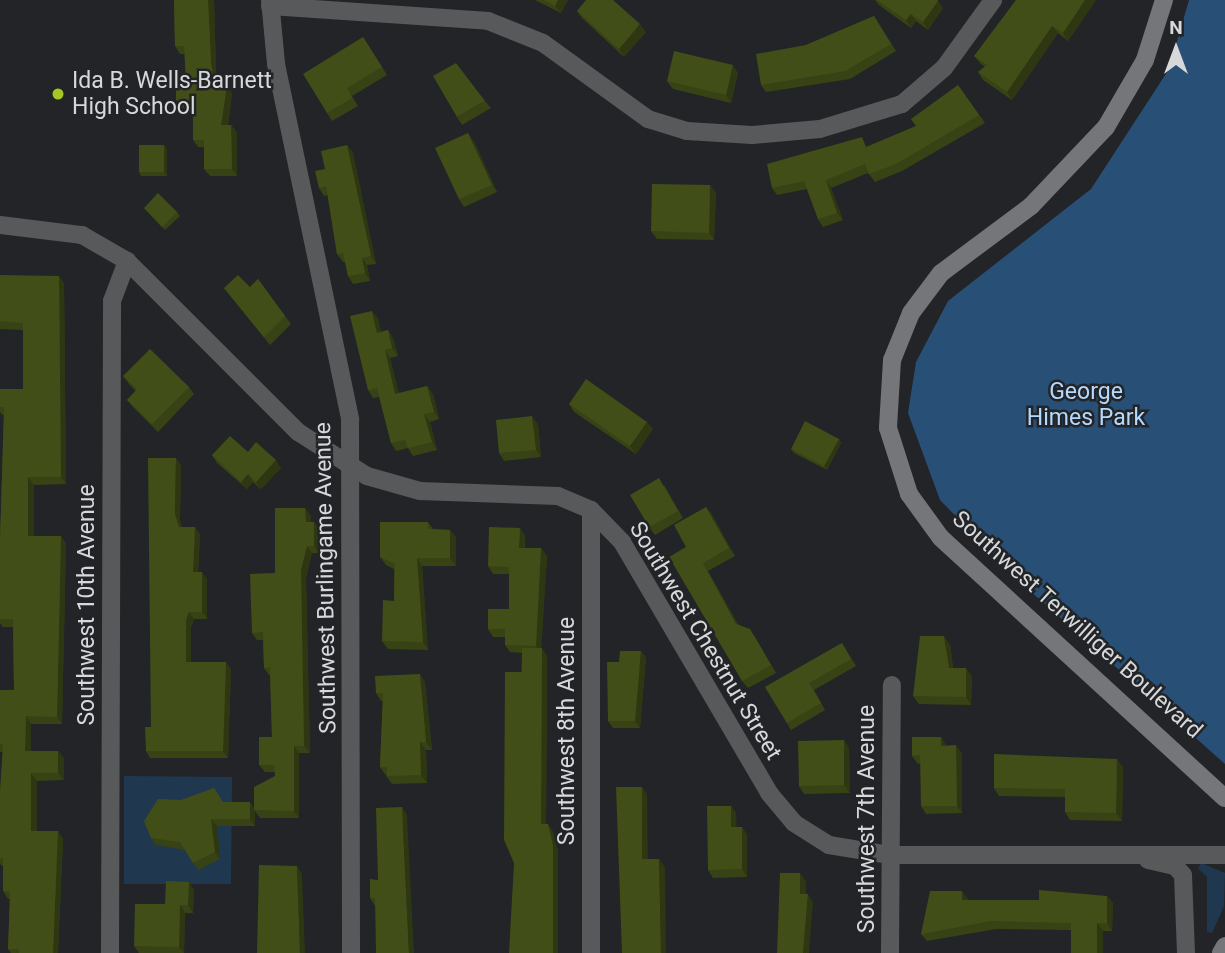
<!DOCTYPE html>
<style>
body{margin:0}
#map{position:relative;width:1225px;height:953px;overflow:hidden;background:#222427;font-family:Roboto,sans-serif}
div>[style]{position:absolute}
.green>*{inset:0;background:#20384f}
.forest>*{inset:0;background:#284f76}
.minor>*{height:18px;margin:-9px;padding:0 9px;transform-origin:9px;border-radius:9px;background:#58595a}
.tertiary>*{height:18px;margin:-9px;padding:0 9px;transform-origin:9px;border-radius:9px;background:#58595a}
.secondary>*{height:18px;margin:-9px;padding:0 9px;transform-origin:9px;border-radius:9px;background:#747679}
.wall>*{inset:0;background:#384315}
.shaded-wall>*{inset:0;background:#2e3711}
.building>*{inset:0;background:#414e18}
.dots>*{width:19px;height:19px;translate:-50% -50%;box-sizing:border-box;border:4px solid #222427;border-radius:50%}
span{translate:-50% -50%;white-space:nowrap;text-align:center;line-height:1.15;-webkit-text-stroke:5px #222427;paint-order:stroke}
.poi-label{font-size:23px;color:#d6d8da}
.left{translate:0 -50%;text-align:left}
.park-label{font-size:23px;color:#b4d9fe}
.street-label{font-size:23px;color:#d6d8da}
.north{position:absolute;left:1141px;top:14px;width:70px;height:70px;-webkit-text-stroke:5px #222427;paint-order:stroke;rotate:0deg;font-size:19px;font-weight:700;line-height:28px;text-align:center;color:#d6d8da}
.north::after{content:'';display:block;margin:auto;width:24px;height:32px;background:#d6d8da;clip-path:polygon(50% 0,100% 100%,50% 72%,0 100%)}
</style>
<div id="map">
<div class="green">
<i style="clip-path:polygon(124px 776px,232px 777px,231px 884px,124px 884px)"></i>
<i style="clip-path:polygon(1201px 863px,1225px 873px,1224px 906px,1212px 933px,1207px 932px,1207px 877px,1198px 868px)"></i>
</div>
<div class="forest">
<i style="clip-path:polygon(1189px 0,1225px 0,1225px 764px,1020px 582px,940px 500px,908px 413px,916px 362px,948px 301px,1091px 189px,1169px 69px)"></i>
</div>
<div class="minor">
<i style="left:270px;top:0;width:64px;rotate:84.6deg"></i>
<i style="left:276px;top:64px;width:363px;rotate:78.2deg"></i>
<i style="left:350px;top:419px;width:534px;rotate:89.89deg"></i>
<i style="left:270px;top:6px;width:219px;rotate:3.9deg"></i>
<i style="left:488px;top:21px;width:59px;rotate:21.8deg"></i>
<i style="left:543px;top:43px;width:130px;rotate:35.9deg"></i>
<i style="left:648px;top:119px;width:41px;rotate:17.1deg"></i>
<i style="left:687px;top:131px;width:65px;rotate:3.5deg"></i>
<i style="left:752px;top:135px;width:68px;rotate:-5deg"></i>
<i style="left:820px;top:129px;width:86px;rotate:-17deg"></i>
<i style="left:902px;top:104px;width:55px;rotate:-40.6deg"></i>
<i style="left:944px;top:68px;width:84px;rotate:-54.2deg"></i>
<i style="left:591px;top:510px;width:443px;rotate:90deg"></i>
<i style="left:110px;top:953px;width:652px;rotate:-89.82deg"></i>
<i style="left:112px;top:301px;width:43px;rotate:-69.4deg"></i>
<i style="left:890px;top:953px;width:268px;rotate:-89.6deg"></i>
</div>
<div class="tertiary">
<i style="left:0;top:225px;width:83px;rotate:7deg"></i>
<i style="left:82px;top:235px;width:52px;rotate:30deg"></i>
<i style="left:127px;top:261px;width:242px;rotate:45deg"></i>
<i style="left:298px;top:432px;width:82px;rotate:32.5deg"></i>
<i style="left:367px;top:476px;width:55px;rotate:15.8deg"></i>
<i style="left:420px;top:491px;width:138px;rotate:2.1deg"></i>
<i style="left:558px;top:496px;width:36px;rotate:23deg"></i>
<i style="left:591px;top:510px;width:45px;rotate:45.9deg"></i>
<i style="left:622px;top:542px;width:291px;rotate:59.6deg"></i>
<i style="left:769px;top:793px;width:39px;rotate:50deg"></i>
<i style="left:794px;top:823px;width:41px;rotate:32.2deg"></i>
<i style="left:829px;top:845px;width:62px;rotate:9.3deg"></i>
<i style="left:890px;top:855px;width:335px"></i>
<i style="left:1148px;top:860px;width:28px;rotate:13deg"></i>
<i style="left:1175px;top:866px;width:12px;rotate:48deg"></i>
<i style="left:1183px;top:875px;width:78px;rotate:87.8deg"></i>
</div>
<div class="secondary">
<i style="left:1164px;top:0;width:63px;rotate:107.6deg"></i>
<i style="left:1145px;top:60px;width:78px;rotate:120.2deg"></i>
<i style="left:1106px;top:127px;width:109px;rotate:133.5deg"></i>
<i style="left:1031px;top:206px;width:112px;rotate:143.3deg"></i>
<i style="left:941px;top:273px;width:50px;rotate:126.9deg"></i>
<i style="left:911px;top:313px;width:51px;rotate:112deg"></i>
<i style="left:892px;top:360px;width:68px;rotate:93.4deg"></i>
<i style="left:888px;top:428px;width:69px;rotate:72.3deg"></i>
<i style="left:909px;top:494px;width:54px;rotate:54deg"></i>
<i style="left:941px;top:538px;width:385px;rotate:42.5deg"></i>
<i style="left:1221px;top:953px;width:8px;rotate:-60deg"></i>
</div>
<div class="wall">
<i style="clip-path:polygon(174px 0,214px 0,216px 70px,218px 84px,232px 93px,228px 125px,231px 125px,237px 133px,237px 176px,210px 176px,204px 169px,204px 147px,198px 147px,193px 140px,193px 112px,181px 107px,176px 100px,186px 83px,185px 54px,180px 54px,175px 46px)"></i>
<i style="clip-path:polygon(535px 0,568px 0,561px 13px)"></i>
<i style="clip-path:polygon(875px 0,937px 0,943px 8px,928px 30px,916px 21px,911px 28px,879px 5px)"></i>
<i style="clip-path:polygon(1096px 0,1068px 41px,1058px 33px,1012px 100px,983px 80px,978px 72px,985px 67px,980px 63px,974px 56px)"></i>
<i style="clip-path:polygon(577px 11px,646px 32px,624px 57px,582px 18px)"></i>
<i style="clip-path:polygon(874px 16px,896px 51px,850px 79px,766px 92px,761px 85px,806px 45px)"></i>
<i style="clip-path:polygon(363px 37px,387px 75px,352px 96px,358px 106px,332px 121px,327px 113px)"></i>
<i style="clip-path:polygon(738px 73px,731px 103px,673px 89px,667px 81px)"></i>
<i style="clip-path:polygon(958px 85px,985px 123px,902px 171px,875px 182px,868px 173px,831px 188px,843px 220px,823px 227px,818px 219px,807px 189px,777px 195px,772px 188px,916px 126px)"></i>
<i style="clip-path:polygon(485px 101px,491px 108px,462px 125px,457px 117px)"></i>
<i style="clip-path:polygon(474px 141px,497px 192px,464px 207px,459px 199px)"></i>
<i style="clip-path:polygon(164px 145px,167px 149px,167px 176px,141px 176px,139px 172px)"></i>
<i style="clip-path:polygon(347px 145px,353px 153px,376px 264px,367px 265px,370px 281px,353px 284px,348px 276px,345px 262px,343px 262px,337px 254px,328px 195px,324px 196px,319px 188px,325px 169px)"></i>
<i style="clip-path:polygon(710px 185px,716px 193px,714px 240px,657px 239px,651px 231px)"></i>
<i style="clip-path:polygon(144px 208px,177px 212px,180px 216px,165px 230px)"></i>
<i style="clip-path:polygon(0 275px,64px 283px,66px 484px,34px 485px,34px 536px,61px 536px,66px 544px,62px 724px,31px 724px,31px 751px,64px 758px,64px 780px,37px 781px,37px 831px,58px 831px,63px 839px,58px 953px,11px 953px,8px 949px,10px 899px,8px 899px,3px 891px,3px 866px,0 864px,0 792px,3px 752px,0 752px,0 690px,14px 690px,13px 627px,3px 627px,0 623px,0 540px,4px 415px,2px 415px,0 412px,0 389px,23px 389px,23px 330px,0 329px)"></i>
<i style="clip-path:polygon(258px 279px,291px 324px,270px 345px,224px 288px,250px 287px)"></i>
<i style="clip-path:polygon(378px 318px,381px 332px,388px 330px,393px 338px,398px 356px,390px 358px,399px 394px,427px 386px,433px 394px,439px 419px,430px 422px,437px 450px,413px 456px,408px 448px,396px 451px,391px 443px,379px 397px,373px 398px,368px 390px)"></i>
<i style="clip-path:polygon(123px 376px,189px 387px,194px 394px,158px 432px,133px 407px,127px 400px,136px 391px,129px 384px)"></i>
<i style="clip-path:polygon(569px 404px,647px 422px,653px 429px,636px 454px,574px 412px)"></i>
<i style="clip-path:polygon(538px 424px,541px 457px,504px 461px,499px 453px)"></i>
<i style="clip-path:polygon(839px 439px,841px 443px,827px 470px,794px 453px,791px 449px)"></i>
<i style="clip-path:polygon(248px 452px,281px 468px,261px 489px,253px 482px,247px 489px,217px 463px,212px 455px)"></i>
<i style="clip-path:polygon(181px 465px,180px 521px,182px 527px,200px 534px,198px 572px,207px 579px,207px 619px,194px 619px,191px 627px,191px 662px,226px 662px,231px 669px,228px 758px,150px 758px,146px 751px,151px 727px)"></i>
<i style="clip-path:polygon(664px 485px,683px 518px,655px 535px,649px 527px)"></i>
<i style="clip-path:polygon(706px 507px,735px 556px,708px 571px,738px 624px,755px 637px,776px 673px,748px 688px,742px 681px,686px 547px)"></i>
<i style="clip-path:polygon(305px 508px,311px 516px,311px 522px,314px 522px,319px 529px,319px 553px,312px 553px,306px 578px,310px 753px,299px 753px,299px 818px,260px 818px,255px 811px,255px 826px,217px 826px,220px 859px,198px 870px,185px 850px,156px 845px,151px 838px,224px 802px,254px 809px,275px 776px,275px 772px,265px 772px,259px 765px,272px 737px,270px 675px,269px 675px,264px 668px,263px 640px,257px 640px,252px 633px,275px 573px)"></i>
<i style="clip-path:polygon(428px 522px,433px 529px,450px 530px,456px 537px,456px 566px,422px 566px,428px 650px,388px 649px,382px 641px,394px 601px,394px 569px,386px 565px,380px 557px)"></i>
<i style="clip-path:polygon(520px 528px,525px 536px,525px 548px,541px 548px,547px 556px,541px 648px,547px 656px,546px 824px,548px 824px,553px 832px,558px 852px,514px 863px,522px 653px,510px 652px,505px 645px,505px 637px,493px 637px,488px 629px,509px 609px,509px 574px,493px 574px,488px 566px)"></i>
<i style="clip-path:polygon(842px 643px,856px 666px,814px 690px,825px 710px,791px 730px,765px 687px)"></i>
<i style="clip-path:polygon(950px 644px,953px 668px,972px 676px,971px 705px,919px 704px,913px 696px)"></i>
<i style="clip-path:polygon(646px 657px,640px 728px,613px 728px,608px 721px)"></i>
<i style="clip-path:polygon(425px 682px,432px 750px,426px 750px,427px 783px,392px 784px,380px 767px,383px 701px,381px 701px,376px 693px)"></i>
<i style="clip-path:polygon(941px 737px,946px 746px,962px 753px,962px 813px,926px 814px,921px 806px,921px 763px,918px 764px,912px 756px)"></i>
<i style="clip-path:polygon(844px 740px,849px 748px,850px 793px,804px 794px,799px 786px)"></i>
<i style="clip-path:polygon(1123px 767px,1122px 821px,1070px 820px,1065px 812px,1065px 797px,999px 796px,994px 788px)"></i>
<i style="clip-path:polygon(731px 806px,736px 813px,736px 827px,742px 827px,747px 835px,747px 877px,713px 878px,708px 870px)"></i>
<i style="clip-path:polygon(402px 807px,407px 815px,375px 906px,370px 898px,378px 880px)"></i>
<i style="clip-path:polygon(189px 882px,194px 890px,193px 913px,185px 913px,184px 953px,139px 953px,134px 946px,165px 904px)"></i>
<i style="clip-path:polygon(1107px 896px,1113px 903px,1112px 931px,1103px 931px,1103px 953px,1071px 953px,1071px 930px,996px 929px,927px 941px,921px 934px,968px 900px,1039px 900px)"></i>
</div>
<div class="shaded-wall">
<i style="clip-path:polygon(208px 0,214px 0,216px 70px,219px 92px,214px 84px,211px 62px)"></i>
<i style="clip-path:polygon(558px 0,568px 0,561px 13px,555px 6px)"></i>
<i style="clip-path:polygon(1085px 0,1096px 0,1068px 41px,1063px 33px)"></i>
<i style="clip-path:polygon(938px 1px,943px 8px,928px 30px,923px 22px)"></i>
<i style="clip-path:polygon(911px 14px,916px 21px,911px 28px,906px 20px)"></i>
<i style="clip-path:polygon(640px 24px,646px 32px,624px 57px,619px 49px)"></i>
<i style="clip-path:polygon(1052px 26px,1058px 33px,1012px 100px,1007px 92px)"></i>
<i style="clip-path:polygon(733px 65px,738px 73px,731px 103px,726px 95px)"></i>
<i style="clip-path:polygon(227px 85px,232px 93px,227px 133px,221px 125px)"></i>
<i style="clip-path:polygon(231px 125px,237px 133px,237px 176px,232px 169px)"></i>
<i style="clip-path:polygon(468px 133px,474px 141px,497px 192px,492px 185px)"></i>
<i style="clip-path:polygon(164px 145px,167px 149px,167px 176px,164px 172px)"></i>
<i style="clip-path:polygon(347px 145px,353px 153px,376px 264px,371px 256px)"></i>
<i style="clip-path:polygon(826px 180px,831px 188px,843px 220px,837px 213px)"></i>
<i style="clip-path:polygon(710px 185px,716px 193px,714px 240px,709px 233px)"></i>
<i style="clip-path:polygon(362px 258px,367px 265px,370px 281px,365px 273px)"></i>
<i style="clip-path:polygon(59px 276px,64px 283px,66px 484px,61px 477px)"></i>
<i style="clip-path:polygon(372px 311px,378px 318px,383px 340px,377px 333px)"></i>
<i style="clip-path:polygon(388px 330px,393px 338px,398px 356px,392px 348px)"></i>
<i style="clip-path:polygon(385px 350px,390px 358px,401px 402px,395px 394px)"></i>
<i style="clip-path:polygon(427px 386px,433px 394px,439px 419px,434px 412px)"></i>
<i style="clip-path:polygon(424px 414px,430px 422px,437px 450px,432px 442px)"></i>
<i style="clip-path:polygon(532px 416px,538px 424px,541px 457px,536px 450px)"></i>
<i style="clip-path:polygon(647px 422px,653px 429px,636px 454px,630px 446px)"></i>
<i style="clip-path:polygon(839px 439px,841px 443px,827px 470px,824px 466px)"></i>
<i style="clip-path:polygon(176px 458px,181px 465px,180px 521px,184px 534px,179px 527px,175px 514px)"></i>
<i style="clip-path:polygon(276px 460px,281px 468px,261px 489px,256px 482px)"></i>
<i style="clip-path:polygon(248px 474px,253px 482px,247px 489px,241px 482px)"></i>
<i style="clip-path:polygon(28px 477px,34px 485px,34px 543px,28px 536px)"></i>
<i style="clip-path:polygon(706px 507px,712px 514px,735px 556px,729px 548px)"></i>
<i style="clip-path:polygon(305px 508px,311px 516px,311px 529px,306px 522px)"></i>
<i style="clip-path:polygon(314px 522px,319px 529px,319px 553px,314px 546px)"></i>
<i style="clip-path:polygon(195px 527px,200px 534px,198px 579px,193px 572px)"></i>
<i style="clip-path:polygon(520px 528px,525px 536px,524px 555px,519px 548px)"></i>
<i style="clip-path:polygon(450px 530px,456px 537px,456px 566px,450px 558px)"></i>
<i style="clip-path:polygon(61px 536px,66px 544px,62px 724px,57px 717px)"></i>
<i style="clip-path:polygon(307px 546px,312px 553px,306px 578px,310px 753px,304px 746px,301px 570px)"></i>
<i style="clip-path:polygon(541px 548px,547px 556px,541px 653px,536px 646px)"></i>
<i style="clip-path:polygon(417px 558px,422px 566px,428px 650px,423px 642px)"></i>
<i style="clip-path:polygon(703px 563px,708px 571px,742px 631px,736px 624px)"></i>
<i style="clip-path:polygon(202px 572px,207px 579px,207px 619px,202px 612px)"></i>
<i style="clip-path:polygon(189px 612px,194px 619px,191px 627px,191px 669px,186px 662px,186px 620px)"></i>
<i style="clip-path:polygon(944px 636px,950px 644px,954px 676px,949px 668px)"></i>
<i style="clip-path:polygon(542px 648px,547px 656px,546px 832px,541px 824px)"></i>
<i style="clip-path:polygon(641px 651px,646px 657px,640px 728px,635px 721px)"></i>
<i style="clip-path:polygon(226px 662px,231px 669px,228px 758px,223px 751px)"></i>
<i style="clip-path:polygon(966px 668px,972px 676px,971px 705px,966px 697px)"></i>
<i style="clip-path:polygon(420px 674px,425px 682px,432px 750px,426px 742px)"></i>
<i style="clip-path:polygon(26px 716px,31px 724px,31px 758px,25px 751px)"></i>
<i style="clip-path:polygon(941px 737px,946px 745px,947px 753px,941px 746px)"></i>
<i style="clip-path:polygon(844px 740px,849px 748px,850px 793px,844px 785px)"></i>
<i style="clip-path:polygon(420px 742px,426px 750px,427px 783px,421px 775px)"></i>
<i style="clip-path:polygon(956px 745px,962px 753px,962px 813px,957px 806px)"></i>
<i style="clip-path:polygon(294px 746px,299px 753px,299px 818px,294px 811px)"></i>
<i style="clip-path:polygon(58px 751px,64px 758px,64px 780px,58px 773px)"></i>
<i style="clip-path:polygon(1117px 759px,1123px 767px,1122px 821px,1116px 813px)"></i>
<i style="clip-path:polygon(31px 773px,37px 781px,37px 839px,31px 831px)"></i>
<i style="clip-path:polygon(642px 787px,647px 794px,648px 867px,642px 859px)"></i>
<i style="clip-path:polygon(250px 802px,255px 809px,255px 826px,250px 819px)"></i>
<i style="clip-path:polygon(731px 806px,736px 813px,737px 835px,731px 827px)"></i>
<i style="clip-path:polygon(402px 807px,407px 815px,414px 953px,409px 953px)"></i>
<i style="clip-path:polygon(211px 819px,217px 826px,220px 859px,215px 852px)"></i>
<i style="clip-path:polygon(548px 824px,553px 832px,558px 852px,558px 953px,553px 953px)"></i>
<i style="clip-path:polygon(742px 827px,747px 835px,747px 877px,742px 869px)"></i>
<i style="clip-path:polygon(58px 831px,63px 839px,58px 953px,53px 953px)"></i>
<i style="clip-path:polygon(659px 859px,665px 867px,666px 953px,661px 953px)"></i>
<i style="clip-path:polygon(297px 866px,302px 874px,305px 953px,300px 953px)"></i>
<i style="clip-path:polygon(800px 873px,806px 881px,806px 902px,800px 894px)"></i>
<i style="clip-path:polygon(189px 882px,194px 890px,193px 913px,188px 905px)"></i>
<i style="clip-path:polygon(962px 891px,968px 899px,968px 907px,962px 900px)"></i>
<i style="clip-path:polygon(808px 894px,813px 902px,809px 953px,803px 953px)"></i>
<i style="clip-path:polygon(1107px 896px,1113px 903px,1112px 931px,1107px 923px)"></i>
<i style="clip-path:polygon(180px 905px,185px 913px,184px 953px,179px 947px)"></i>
<i style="clip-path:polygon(1097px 923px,1103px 931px,1103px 953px,1097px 953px)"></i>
</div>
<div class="building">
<i style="clip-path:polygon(174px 0,208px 0,211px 62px,214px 84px,227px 85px,221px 125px,231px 125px,232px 169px,204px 169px,204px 140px,193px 140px,193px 107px,176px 100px,176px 83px,186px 83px,184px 46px,175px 46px)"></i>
<i style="clip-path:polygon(544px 0,558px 0,555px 6px)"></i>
<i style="clip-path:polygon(586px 0,613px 0,640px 24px,619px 49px,577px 11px)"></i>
<i style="clip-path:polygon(877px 0,937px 0,938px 1px,923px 22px,911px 14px,906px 20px)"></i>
<i style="clip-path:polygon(1016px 0,1085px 0,1063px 33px,1052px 26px,1007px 92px,978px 72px,987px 65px,974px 56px)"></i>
<i style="clip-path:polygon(874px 16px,891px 44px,845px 71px,761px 85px,756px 54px,806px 45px)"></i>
<i style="clip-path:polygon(363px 37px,382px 67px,347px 88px,352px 98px,327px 113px,303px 74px)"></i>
<i style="clip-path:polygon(674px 51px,733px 65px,726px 95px,667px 81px)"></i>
<i style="clip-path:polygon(456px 63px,485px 101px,457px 117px,433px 76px)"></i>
<i style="clip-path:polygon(958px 85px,979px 115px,896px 164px,869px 174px,865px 164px,826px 180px,837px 213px,818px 219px,804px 181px,772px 188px,767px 164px,862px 137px,866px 147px,916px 126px,911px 119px)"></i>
<i style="clip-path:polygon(468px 133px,492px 185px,459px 199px,435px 148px)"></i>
<i style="clip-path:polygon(139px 145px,164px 145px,164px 172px,139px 172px)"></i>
<i style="clip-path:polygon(347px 145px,371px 256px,362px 258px,365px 273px,348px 276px,343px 253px,337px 254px,326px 186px,319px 188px,315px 171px,325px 169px,321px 151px)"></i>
<i style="clip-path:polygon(652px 184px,710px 185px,709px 233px,651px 231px)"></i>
<i style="clip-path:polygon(158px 193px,177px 212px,162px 227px,144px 208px)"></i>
<i style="clip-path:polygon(0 275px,59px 276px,61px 477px,28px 477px,28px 536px,61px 536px,57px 717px,26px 716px,25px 751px,58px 751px,58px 773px,31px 773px,31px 831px,58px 831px,53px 953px,19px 953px,19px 949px,8px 949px,10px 892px,3px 891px,3px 858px,0 858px,0 792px,3px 744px,0 744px,0 690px,14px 690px,13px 619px,0 619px,0 541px,4px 407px,0 407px,0 389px,23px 389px,23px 323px,0 321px)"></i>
<i style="clip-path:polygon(238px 275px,250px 287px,258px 279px,285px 316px,264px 337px,224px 288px)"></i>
<i style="clip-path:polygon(372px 311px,377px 333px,388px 330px,392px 348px,385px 350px,395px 394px,427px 386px,434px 412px,424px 414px,432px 442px,408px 448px,405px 440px,391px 443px,377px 388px,368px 390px,350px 316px)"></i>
<i style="clip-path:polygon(150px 349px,189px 387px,152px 424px,127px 400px,137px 389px,123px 376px)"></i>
<i style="clip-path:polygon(586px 379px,647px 422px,630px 446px,569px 404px)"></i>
<i style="clip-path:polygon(532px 416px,536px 450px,499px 453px,496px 420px)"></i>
<i style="clip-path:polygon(805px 421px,839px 439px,824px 466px,791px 449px)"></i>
<i style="clip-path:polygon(230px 436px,248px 452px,256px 442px,276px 460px,256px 482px,248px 474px,241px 482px,212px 455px)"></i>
<i style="clip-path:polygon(148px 458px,176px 458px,175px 514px,179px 527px,195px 527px,193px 572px,202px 572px,202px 612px,189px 612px,186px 620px,186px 662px,226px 662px,223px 751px,146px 751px,145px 727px,151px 727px)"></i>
<i style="clip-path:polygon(659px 478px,678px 511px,649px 527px,630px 495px)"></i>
<i style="clip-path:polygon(706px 507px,729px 548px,703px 563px,736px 624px,750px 629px,771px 665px,742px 681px,669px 557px,686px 547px,674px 525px)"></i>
<i style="clip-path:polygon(275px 508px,305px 508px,306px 522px,314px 522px,314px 546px,307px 546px,301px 570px,304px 746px,294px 746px,294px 811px,254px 810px,254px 787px,275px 776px,274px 765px,259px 765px,259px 737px,272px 737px,270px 667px,264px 668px,263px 632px,252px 633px,250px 574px,275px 573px)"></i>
<i style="clip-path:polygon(380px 522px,428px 522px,428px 529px,450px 530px,450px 558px,417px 558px,423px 642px,382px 641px,383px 600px,394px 601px,395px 564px,380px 557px)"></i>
<i style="clip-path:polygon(489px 527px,520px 528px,519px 548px,541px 548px,536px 646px,505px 645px,505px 629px,488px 629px,488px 609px,509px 609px,509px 567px,488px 566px)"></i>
<i style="clip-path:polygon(920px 636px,944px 636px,949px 668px,966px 668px,966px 697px,913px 696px)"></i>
<i style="clip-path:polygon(842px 643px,851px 659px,809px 683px,821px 703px,787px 723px,765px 687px)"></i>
<i style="clip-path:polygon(522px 648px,542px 648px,541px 824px,548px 824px,553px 845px,553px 953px,509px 953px,514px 863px,504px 840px,505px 672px,522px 672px)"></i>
<i style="clip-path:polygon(620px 651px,641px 651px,635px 721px,608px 721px,607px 662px,619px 662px)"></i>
<i style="clip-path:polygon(420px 674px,426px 742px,420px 742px,421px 775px,387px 776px,387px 767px,380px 767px,383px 693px,376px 693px,375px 676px)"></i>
<i style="clip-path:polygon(912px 737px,941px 737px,941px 746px,956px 745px,957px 806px,921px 806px,920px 755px,912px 756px)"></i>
<i style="clip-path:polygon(844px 740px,844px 785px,799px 786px,798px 741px)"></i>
<i style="clip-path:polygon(994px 754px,1117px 759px,1116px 813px,1065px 812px,1065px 789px,994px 788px)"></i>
<i style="clip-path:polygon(616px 787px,642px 787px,642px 859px,659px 859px,661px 953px,622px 953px)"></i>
<i style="clip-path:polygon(214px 788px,223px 802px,250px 802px,250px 819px,211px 819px,215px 852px,193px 863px,180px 842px,151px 838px,144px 821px,158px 799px,181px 800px)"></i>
<i style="clip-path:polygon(707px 806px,731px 806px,731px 827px,742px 827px,742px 869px,708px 870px)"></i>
<i style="clip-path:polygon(402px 807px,409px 953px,376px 953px,375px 898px,370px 898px,370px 879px,378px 880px,376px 808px)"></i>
<i style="clip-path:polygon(259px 865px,297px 866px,300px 953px,257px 953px)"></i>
<i style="clip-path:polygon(780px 873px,800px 873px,800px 894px,808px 894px,803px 953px,777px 953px)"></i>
<i style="clip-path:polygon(166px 881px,189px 882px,188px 905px,180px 905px,179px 947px,134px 946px,135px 904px,165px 904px)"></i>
<i style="clip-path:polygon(1039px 890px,1107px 896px,1107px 923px,1097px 923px,1097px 953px,1071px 953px,1071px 923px,991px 921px,921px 934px,930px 891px,962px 891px,962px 900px,1039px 900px)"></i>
</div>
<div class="dots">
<i style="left:58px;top:94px;background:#a5c822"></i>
</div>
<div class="poi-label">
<span class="left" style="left:72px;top:94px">Ida B. Wells-Barnett<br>High School</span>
</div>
<div class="park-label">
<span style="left:1086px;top:405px">George<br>Himes Park</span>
</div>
<div class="street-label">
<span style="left:326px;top:578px;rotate:-91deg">Southwest Burlingame Avenue</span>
<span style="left:87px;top:605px;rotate:-90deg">Southwest 10th Avenue</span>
<span style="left:1077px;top:625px;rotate:42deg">Southwest Terwilliger Boulevard</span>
<span style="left:705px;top:641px;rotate:59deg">Southwest Chestnut Street</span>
<span style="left:567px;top:731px;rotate:-90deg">Southwest 8th Avenue</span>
<span style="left:867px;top:819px;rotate:-90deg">Southwest 7th Avenue</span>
</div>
<div class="north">N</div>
</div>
